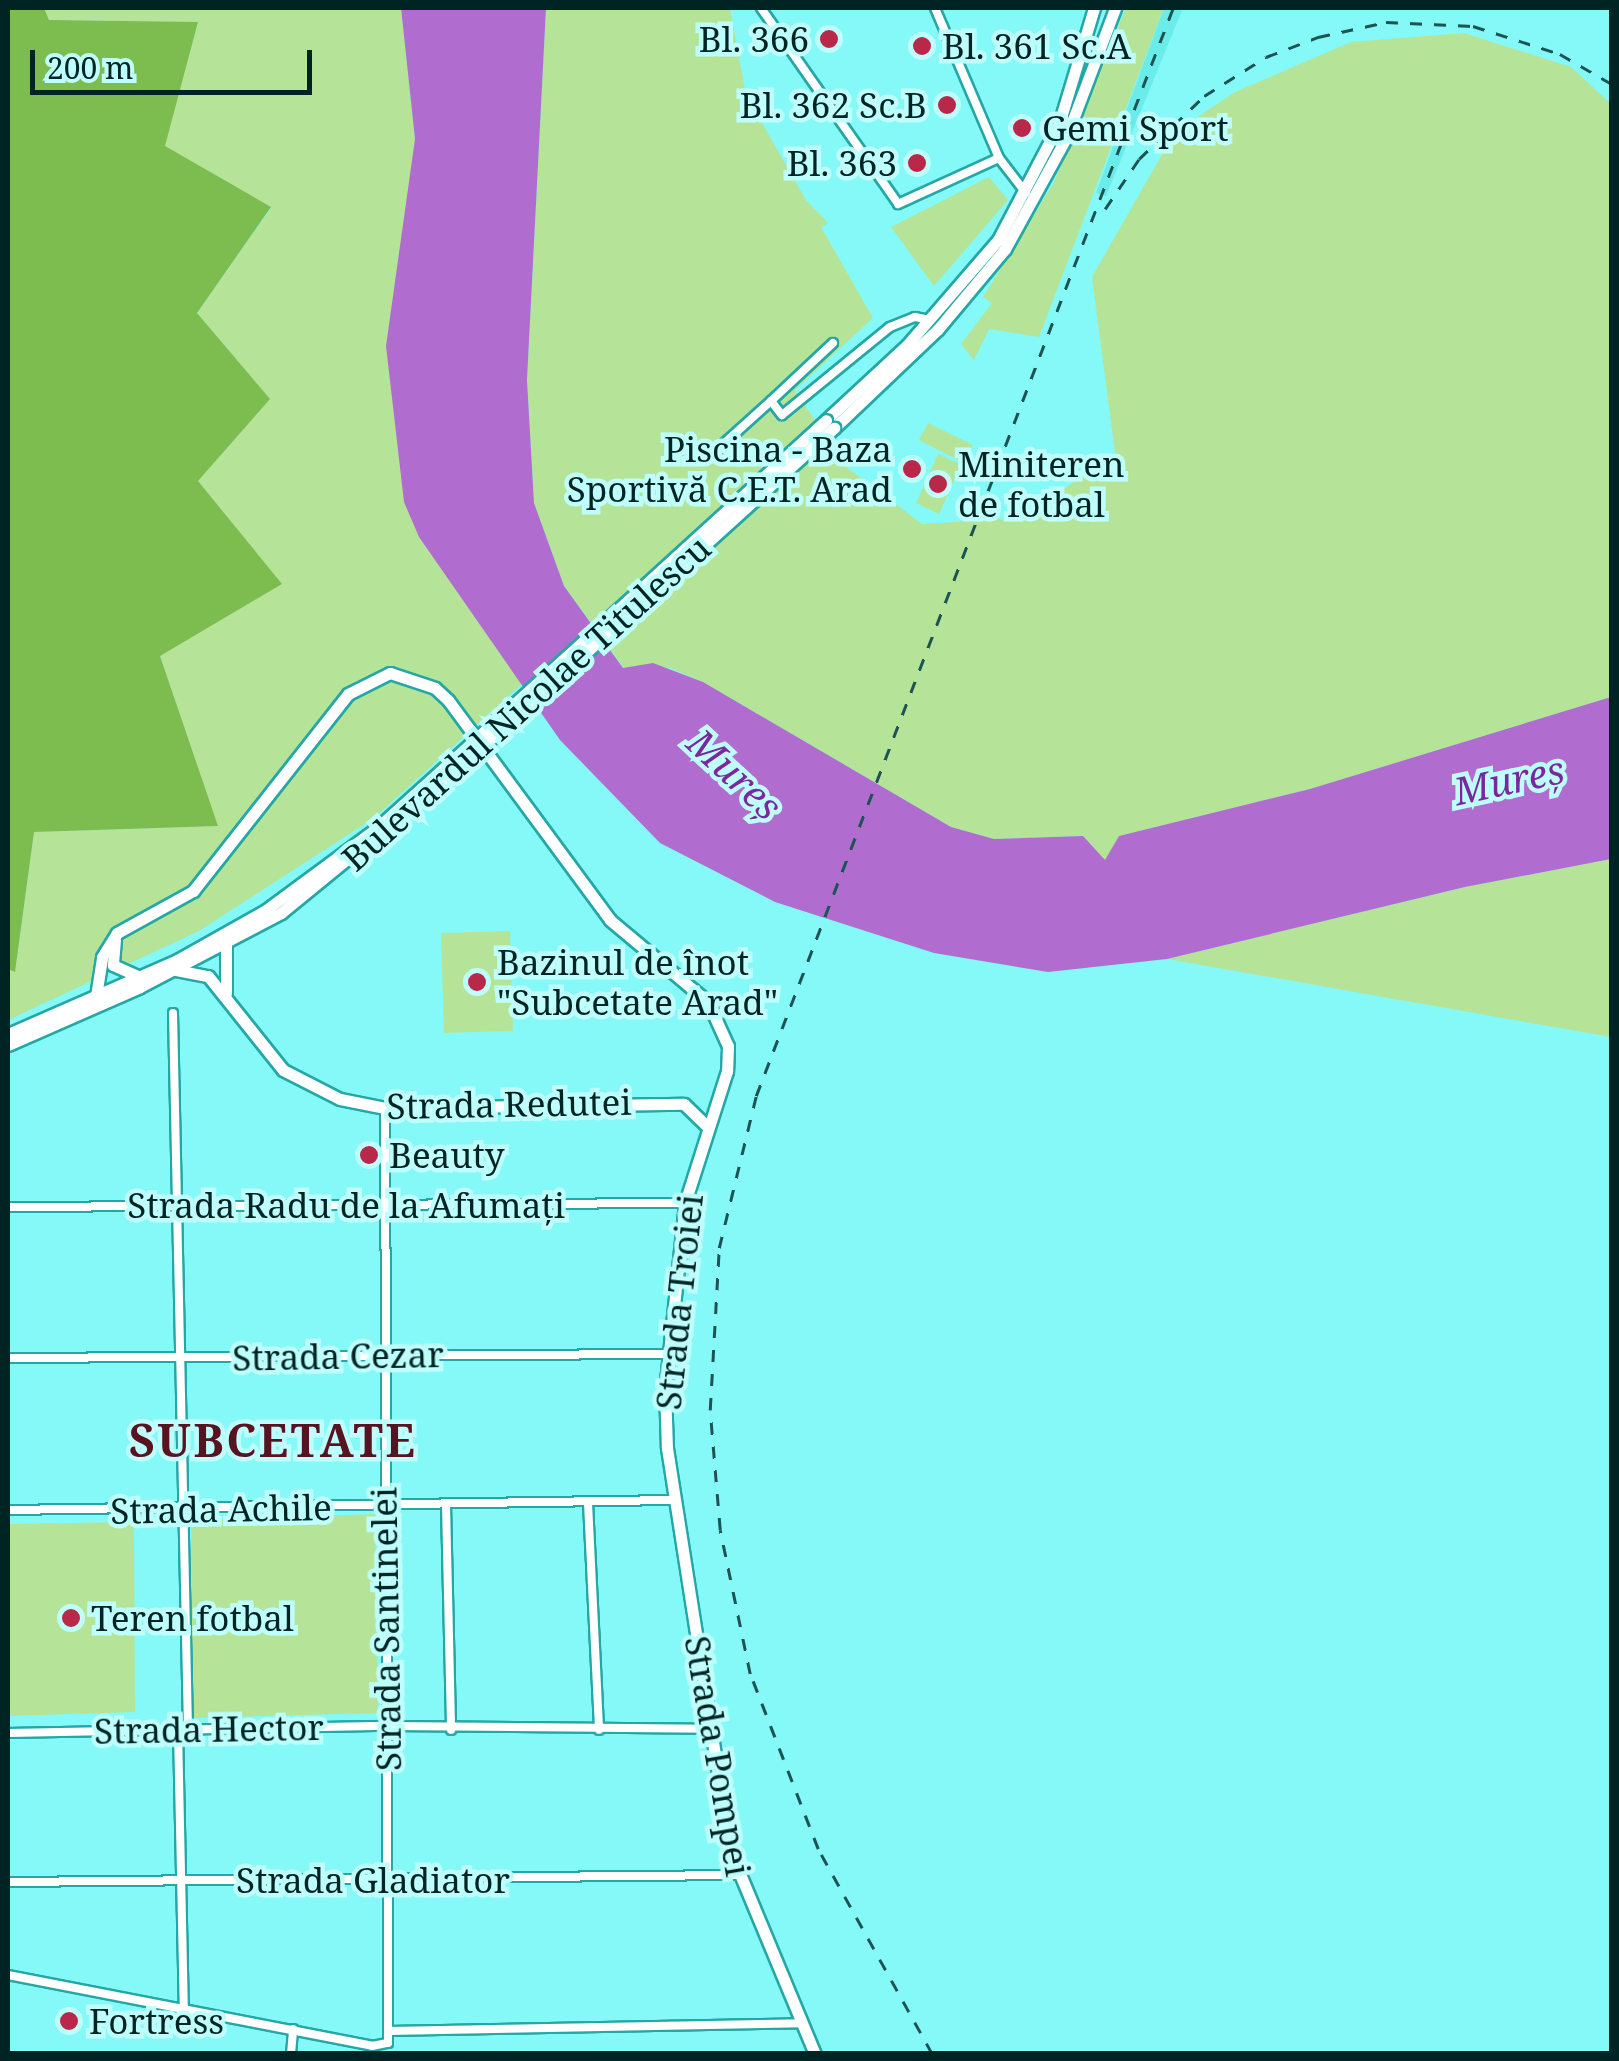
<!DOCTYPE html>
<meta charset="utf-8">
<style>
body{margin:0}
#map{position:relative;width:1619px;height:2061px;overflow:hidden;background:#84f9f7;font-family:"Noto Serif",serif}
div>[style]{position:absolute}
.built>*{inset:0;background:#6aeceb}
.green>*{inset:0;background:#b5e498}
.forest>*{inset:0;background:#7dbc4f}
.water>*{inset:0;background:#b06dcf}
.roads{filter:drop-shadow(2px 0 #24a7a6) drop-shadow(-2px 0 #24a7a6) drop-shadow(0 2px #24a7a6) drop-shadow(0 -2px #24a7a6)}
.minor>*{height:8px;margin:-4px;padding:0 4px;transform-origin:4px;border-radius:4px;background:#fff}
.secondary>*{height:11px;margin:-5.5px;padding:0 5.5px;transform-origin:5.5px;border-radius:5.5px;background:#fff}
.rail>*{height:2.5px;margin-top:-1.25px;transform-origin:0;background:repeating-linear-gradient(90deg,#1d5353 0 12px,transparent 0 24px)}
.bridges{filter:drop-shadow(2px 0 #24a7a6) drop-shadow(-2px 0 #24a7a6) drop-shadow(0 2px #24a7a6) drop-shadow(0 -2px #24a7a6)}
.secondary-bridge>*{height:11px;margin:-5.5px;padding:0 5.5px;transform-origin:5.5px;border-radius:5.5px;background:#fff}
.dots>*{width:28px;height:28px;translate:-50% -50%;box-sizing:border-box;border:5px solid #befefc;border-radius:50%}
span{translate:-50% -50%;white-space:nowrap;text-align:center;line-height:1.15;-webkit-text-stroke:9px #befefc;paint-order:stroke}
.poi-label{font-size:35px;color:#002424}
.right{translate:-100% -50%;text-align:right}
.left{translate:0 -50%;text-align:left}
.street-label{font-size:35px;color:#002424}
.water-label{font-size:38px;color:#7b279e;font-style:italic}
.district-label{font-size:45px;color:#581321;font-weight:700;letter-spacing:2.5px}
.frame{position:absolute;inset:0;border:10px solid #002424;pointer-events:none}
.scale{position:absolute;left:30px;top:50px;width:282px;height:45px;box-sizing:border-box;border:5px solid #002424;border-top:0;padding-left:12px;font-size:30px;line-height:35px;white-space:nowrap;color:#002424;-webkit-text-stroke:8px #befefc;paint-order:stroke}
</style>
<div id="map">
<div class="built">
<i style="clip-path:polygon(1164px 8px,1183px 8px,1106px 196px,1096px 193px)"></i>
</div>
<div class="green">
<i style="clip-path:polygon(44px 8px,401px 8px,415px 139px,419px 537px,524px 682px,374px 818px,199px 931px,8px 1020px,8px 969px,15px 971px,34px 832px,217px 826px,160px 656px,198px 481px,269px 399px,197px 313px,271px 208px,164px 146px,198px 22px,48px 20px)"></i>
<i style="clip-path:polygon(546px 8px,730px 8px,746px 95px,806px 200px,828px 223px,821px 227px,873px 318px,795px 390px,845px 466px,922px 524px,1023px 518px,1115px 453px,1092px 277px,1164px 151px,1196px 118px,1235px 92px,1351px 42px,1464px 33px,1571px 67px,1611px 104px,1611px 697px,1310px 789px,1119px 836px,1105px 861px,1083px 836px,994px 839px,951px 827px,703px 682px,670px 668px,624px 668px,564px 586px,534px 503px,527px 380px)"></i>
<i style="clip-path:polygon(1126px 8px,1164px 8px,1039px 337px,989px 329px,974px 360px,961px 344px,992px 303px,983px 297px,1053px 184px)"></i>
<i style="clip-path:polygon(989px 177px,1008px 200px,934px 286px,891px 227px)"></i>
<i style="clip-path:polygon(928px 423px,973px 445px,964px 463px,919px 440px)"></i>
<i style="clip-path:polygon(938px 454px,961px 465px,939px 514px,916px 503px)"></i>
<i style="clip-path:polygon(1611px 859px,1611px 1037px,1167px 959px,1465px 887px)"></i>
<i style="clip-path:polygon(510px 931px,513px 1031px,444px 1033px,441px 933px)"></i>
<i style="clip-path:polygon(375px 1514px,378px 1713px,192px 1718px,191px 1520px)"></i>
<i style="clip-path:polygon(134px 1522px,135px 1712px,8px 1716px,8px 1524px)"></i>
</div>
<div class="forest">
<i style="clip-path:polygon(8px 8px,44px 8px,49px 20px,198px 22px,165px 146px,271px 207px,197px 313px,270px 399px,198px 481px,282px 584px,160px 656px,218px 826px,34px 832px,15px 972px,8px 969px)"></i>
</div>
<div class="water">
<i style="clip-path:polygon(401px 8px,546px 8px,527px 380px,534px 503px,564px 586px,623px 668px,653px 663px,703px 682px,951px 827px,994px 839px,1083px 836px,1105px 860px,1119px 836px,1310px 789px,1611px 697px,1611px 859px,1465px 887px,1167px 959px,1048px 972px,934px 953px,775px 902px,660px 843px,560px 740px,419px 537px,404px 502px,386px 346px,415px 139px)"></i>
</div>
<div class="roads">
<div class="minor">
<i style="left:761px;top:8px;width:239px;rotate:55deg"></i>
<i style="left:898px;top:204px;width:111px;rotate:-24.5deg"></i>
<i style="left:935px;top:8px;width:163px;rotate:66.9deg"></i>
<i style="left:999px;top:158px;width:44px;rotate:52.4deg"></i>
<i style="left:833px;top:343px;width:85px;rotate:136.9deg"></i>
<i style="left:771px;top:401px;width:18px;rotate:52deg"></i>
<i style="left:782px;top:415px;width:139px;rotate:-39.2deg"></i>
<i style="left:890px;top:327px;width:27px;rotate:-22deg"></i>
<i style="left:915px;top:317px;width:16px;rotate:11deg"></i>
<i style="left:711px;top:455px;width:81px;rotate:-42deg"></i>
<i style="left:173px;top:1013px;width:717px;rotate:88.8deg"></i>
<i style="left:8px;top:1207px;width:677px;rotate:-0.34deg"></i>
<i style="left:8px;top:1358px;width:660px;rotate:-0.35deg"></i>
<i style="left:588px;top:1503px;width:227px;rotate:87.2deg"></i>
<i style="left:446px;top:1505px;width:225px;rotate:88.7deg"></i>
<i style="left:8px;top:1510px;width:666px;rotate:-0.86deg"></i>
<i style="left:178px;top:1730px;width:276px;rotate:88.8deg"></i>
<i style="left:8px;top:1733px;width:380px;rotate:-1.1deg"></i>
<i style="left:388px;top:1726px;width:322px;rotate:0.5deg"></i>
<i style="left:8px;top:1882px;width:730px;rotate:-0.55deg"></i>
<i style="left:8px;top:1975px;width:371px;rotate:11deg"></i>
<i style="left:372px;top:2046px;width:16px;rotate:-11deg"></i>
<i style="left:388px;top:2043px;width:935px;rotate:-90.18deg"></i>
<i style="left:392px;top:2031px;width:406px;rotate:-1.1deg"></i>
<i style="left:291px;top:2054px;width:25px;rotate:-85deg"></i>
</div>
<div class="secondary">
<i style="left:826px;top:420px;width:110px;rotate:-42.8deg"></i>
<i style="left:907px;top:345px;width:139px;rotate:-49.1deg"></i>
<i style="left:998px;top:240px;width:131px;rotate:-62.3deg"></i>
<i style="left:1059px;top:124px;width:121px;rotate:-73.2deg"></i>
<i style="left:834px;top:428px;width:144px;rotate:-43.6deg"></i>
<i style="left:938px;top:329px;width:104px;rotate:-50.1deg"></i>
<i style="left:1005px;top:249px;width:127px;rotate:-61.2deg"></i>
<i style="left:1066px;top:138px;width:139px;rotate:-69.3deg"></i>
<i style="left:115px;top:940px;width:25px;rotate:95deg"></i>
<i style="left:113px;top:965px;width:30px;rotate:24deg"></i>
<i style="left:176px;top:970px;width:33px;rotate:11deg"></i>
<i style="left:208px;top:976px;width:120px;rotate:51.4deg"></i>
<i style="left:283px;top:1070px;width:64px;rotate:27deg"></i>
<i style="left:340px;top:1099px;width:46px;rotate:11.3deg"></i>
<i style="left:385px;top:1108px;width:299px;rotate:-0.8deg"></i>
<i style="left:684px;top:1104px;width:33px;rotate:44deg"></i>
<i style="left:226px;top:993px;width:48px;rotate:-90deg"></i>
<i style="left:96px;top:996px;width:39px;rotate:-81deg"></i>
<i style="left:102px;top:957px;width:28px;rotate:-58deg"></i>
<i style="left:117px;top:933px;width:87px;rotate:-28.9deg"></i>
<i style="left:193px;top:891px;width:251px;rotate:-51.8deg"></i>
<i style="left:348px;top:694px;width:47px;rotate:-26.6deg"></i>
<i style="left:390px;top:673px;width:47px;rotate:18.4deg"></i>
<i style="left:435px;top:688px;width:18px;rotate:43deg"></i>
<i style="left:448px;top:700px;width:273px;rotate:53.6deg"></i>
<i style="left:610px;top:920px;width:128px;rotate:39.9deg"></i>
<i style="left:708px;top:1002px;width:48px;rotate:65.6deg"></i>
<i style="left:728px;top:1046px;width:25px;rotate:92deg"></i>
<i style="left:727px;top:1071px;width:139px;rotate:107.7deg"></i>
<i style="left:685px;top:1203px;width:187px;rotate:96.1deg"></i>
<i style="left:665px;top:1389px;width:59px;rotate:88.1deg"></i>
<i style="left:667px;top:1448px;width:407px;rotate:81.1deg"></i>
<i style="left:730px;top:1850px;width:221px;rotate:67.4deg"></i>
<i style="left:8px;top:1034px;width:184px;rotate:-23.6deg"></i>
<i style="left:177px;top:960px;width:102px;rotate:-29.3deg"></i>
<i style="left:266px;top:910px;width:139px;rotate:-36.5deg"></i>
<i style="left:378px;top:827px;width:106px;rotate:-41.9deg"></i>
<i style="left:8px;top:1045px;width:144px;rotate:-23.7deg"></i>
<i style="left:140px;top:987px;width:159px;rotate:-27.7deg"></i>
<i style="left:281px;top:913px;width:235px;rotate:-39.3deg"></i>
</div>
</div>
<div class="rail">
<i style="left:1105px;top:209px;width:60px;rotate:-55.8deg"></i>
<i style="left:1139px;top:159px;width:91px;rotate:-44.1deg"></i>
<i style="left:1204px;top:96px;width:73px;rotate:-32.2deg"></i>
<i style="left:1266px;top:57px;width:56px;rotate:-21deg"></i>
<i style="left:1318px;top:37px;width:70px;rotate:-12.4deg"></i>
<i style="left:1386px;top:22px;width:87px;rotate:2.6deg"></i>
<i style="left:1473px;top:26px;width:91px;rotate:17.8deg"></i>
<i style="left:1560px;top:54px;width:60px;rotate:30deg"></i>
<i style="left:932px;top:2054px;width:235px;rotate:-119.1deg"></i>
<i style="left:818px;top:1849px;width:188px;rotate:-111.2deg"></i>
<i style="left:750px;top:1674px;width:147px;rotate:-101.8deg"></i>
<i style="left:720px;top:1530px;width:120px;rotate:-94.8deg"></i>
<i style="left:710px;top:1410px;width:162px;rotate:-86.8deg"></i>
<i style="left:719px;top:1248px;width:156px;rotate:-76.3deg"></i>
<i style="left:756px;top:1096px;width:1165px;rotate:-69.03deg"></i>
</div>
<div class="bridges">
<div class="secondary-bridge">
<i style="left:457px;top:756px;width:499px;rotate:-42.3deg"></i>
<i style="left:463px;top:764px;width:501px;rotate:-42.17deg"></i>
</div>
</div>
<div class="dots">
<i style="left:829px;top:39px;background:#b92848"></i>
<i style="left:922px;top:46px;background:#b92848"></i>
<i style="left:947px;top:105px;background:#b92848"></i>
<i style="left:1022px;top:128px;background:#b92848"></i>
<i style="left:917px;top:163px;background:#b92848"></i>
<i style="left:912px;top:469px;background:#b92848"></i>
<i style="left:938px;top:484px;background:#b92848"></i>
<i style="left:477px;top:982px;background:#b92848"></i>
<i style="left:369px;top:1155px;background:#b92848"></i>
<i style="left:71px;top:1618px;background:#b92848"></i>
<i style="left:69px;top:2021px;background:#b92848"></i>
</div>
<div class="poi-label">
<span class="right" style="left:809px;top:39px">Bl. 366</span>
<span class="left" style="left:942px;top:46px">Bl. 361 Sc.A</span>
<span class="right" style="left:927px;top:105px">Bl. 362 Sc.B</span>
<span class="left" style="left:1042px;top:128px">Gemi Sport</span>
<span class="right" style="left:897px;top:163px">Bl. 363</span>
<span class="right" style="left:892px;top:469px">Piscina - Baza<br>Sportivă C.E.T. Arad</span>
<span class="left" style="left:958px;top:484px">Miniteren<br>de fotbal</span>
<span class="left" style="left:497px;top:982px">Bazinul de înot<br>"Subcetate Arad"</span>
<span class="left" style="left:389px;top:1155px">Beauty</span>
<span class="left" style="left:91px;top:1618px">Teren fotbal</span>
<span class="left" style="left:89px;top:2021px">Fortress</span>
</div>
<div class="street-label">
<span style="left:526px;top:703px;rotate:-42deg">Bulevardul Nicolae Titulescu</span>
<span style="left:509px;top:1104px;rotate:-1deg">Strada Redutei</span>
<span style="left:346px;top:1205px">Strada Radu de la Afumați</span>
<span style="left:679px;top:1302px;rotate:-84deg">Strada Troiei</span>
<span style="left:338px;top:1356px;rotate:-1deg">Strada Cezar</span>
<span style="left:221px;top:1509px;rotate:-1deg">Strada Achile</span>
<span style="left:386px;top:1629px;rotate:-91deg">Strada Santinelei</span>
<span style="left:209px;top:1729px;rotate:-1deg">Strada Hector</span>
<span style="left:718px;top:1756px;rotate:80deg">Strada Pompei</span>
<span style="left:373px;top:1880px">Strada Gladiator</span>
</div>
<div class="water-label">
<span style="left:735px;top:774px;rotate:43deg">Mureș</span>
<span style="left:1509px;top:780px;rotate:-12deg">Mureș</span>
</div>
<div class="district-label">
<span style="left:273px;top:1440px">SUBCETATE</span>
</div>
<div class="frame"></div>
<div class="scale">200 m</div>
</div>
